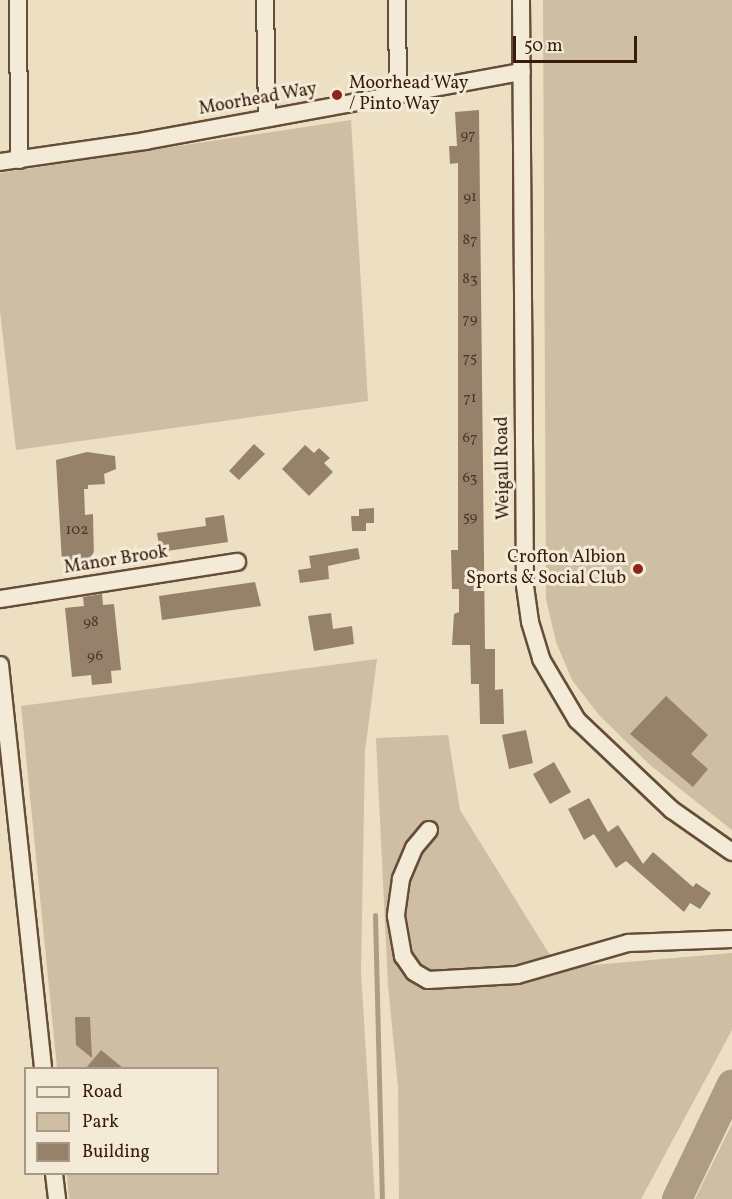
<!DOCTYPE html>
<style>
body{margin:0}
#map{position:relative;width:732px;height:1199px;overflow:hidden;background:#ecdfc2;font-family:Vollkorn,serif}
div>[style]{position:absolute}
.green>*{inset:0;background:#cebea3}
.stream>*{height:5px;margin:-2.5px;padding:0 2.5px;transform-origin:2.5px;border-radius:2.5px;background:#af9d83}
.river>*{height:30px;margin:-15px;padding:0 15px;transform-origin:15px;border-radius:15px;background:#af9d83}
.building>*{inset:0;background:#96816a}
.roads{filter:drop-shadow(2px 0 #664d38) drop-shadow(-2px 0 #664d38) drop-shadow(0 2px #664d38) drop-shadow(0 -2px #664d38)}
.minor>*{height:16px;margin:-8px;padding:0 8px;transform-origin:8px;border-radius:8px;background:#f3ead7}
.dots>*{width:16px;height:16px;translate:-50% -50%;box-sizing:border-box;border:3px solid #f3ead7;border-radius:50%}
span{translate:-50% -50%;white-space:nowrap;text-align:center;line-height:1.15;-webkit-text-stroke:6px #f3ead7;paint-order:stroke}
.number-label{font-size:15px;color:#503522}
.number-label span{-webkit-text-stroke-width:0}
.poi-label{font-size:18px;color:#391c0a}
.left{translate:0 -50%;text-align:left}
.right{translate:-100% -50%;text-align:right}
.street-label{font-size:18px;color:#391c0a}
.legend{position:absolute;left:24px;top:1067px;width:195px;height:108px;box-sizing:border-box;background:#f3ead7;border:2px solid #a99885;margin:0;padding:8px 10px;list-style:none;font-size:18px;color:#391c0a}
.legend li{display:flex;align-items:center;gap:12px;height:30px}
.legend b{width:30px;border:2px solid #a99885}
.scale{position:absolute;left:513px;top:36px;width:124px;height:27px;box-sizing:border-box;border:3px solid #391c0a;border-top:0;padding-left:8px;font-size:18px;line-height:21px;white-space:nowrap;color:#391c0a;-webkit-text-stroke:4px #f3ead7;paint-order:stroke}
</style>
<div id="map">
<div class="green">
<i style="clip-path:polygon(543px 0,732px 0,732px 830px,650px 765px,599px 715px,572px 680px,556px 642px,546px 599px)"></i>
<i style="clip-path:polygon(351px 120px,368px 401px,16px 450px,0 311px,0 173px)"></i>
<i style="clip-path:polygon(377px 659px,365px 751px,361px 972px,375px 1199px,69px 1199px,67px 1174px,218px 1174px,218px 1068px,57px 1068px,21px 706px)"></i>
<i style="clip-path:polygon(448px 735px,460px 810px,558px 968px,732px 953px,732px 1030px,641px 1199px,399px 1199px,398px 1087px,388px 985px,376px 738px)"></i>
<i style="clip-path:polygon(732px 1124px,732px 1199px,695px 1199px)"></i>
</div>
<div class="stream">
<i style="left:375px;top:915px;width:284px;rotate:88.6deg"></i>
</div>
<div class="river">
<i style="left:677px;top:1199px;width:127px;rotate:-64.4deg"></i>
</div>
<div class="building">
<i style="clip-path:polygon(479px 110px,485px 649px,495px 649px,495px 690px,503px 689px,504px 724px,480px 724px,479px 684px,471px 684px,470px 645px,452px 645px,454px 614px,459px 612px,459px 589px,452px 589px,451px 550px,458px 550px,458px 163px,450px 164px,449px 146px,457px 146px,455px 112px)"></i>
<i style="clip-path:polygon(254px 444px,265px 454px,239px 480px,229px 471px)"></i>
<i style="clip-path:polygon(305px 445px,314px 453px,319px 448px,330px 458px,324px 463px,333px 472px,309px 496px,282px 469px)"></i>
<i style="clip-path:polygon(87px 452px,115px 456px,116px 469px,104px 474px,105px 484px,88px 485px,88px 489px,84px 489px,85px 515px,93px 514px,94px 560px,62px 562px,56px 460px)"></i>
<i style="clip-path:polygon(374px 508px,374px 523px,366px 523px,366px 531px,352px 531px,351px 516px,359px 516px,359px 509px)"></i>
<i style="clip-path:polygon(224px 515px,228px 542px,160px 552px,157px 533px,206px 526px,205px 518px)"></i>
<i style="clip-path:polygon(358px 548px,360px 559px,328px 566px,329px 579px,300px 583px,298px 570px,311px 568px,309px 556px)"></i>
<i style="clip-path:polygon(255px 582px,261px 606px,162px 620px,159px 596px)"></i>
<i style="clip-path:polygon(102px 594px,103px 605px,114px 604px,121px 670px,111px 671px,112px 683px,92px 685px,91px 675px,72px 677px,65px 608px,84px 606px,83px 597px)"></i>
<i style="clip-path:polygon(331px 613px,333px 629px,352px 626px,354px 644px,314px 651px,308px 616px)"></i>
<i style="clip-path:polygon(666px 696px,708px 735px,691px 754px,708px 769px,693px 787px,630px 734px)"></i>
<i style="clip-path:polygon(526px 730px,533px 763px,509px 769px,502px 735px)"></i>
<i style="clip-path:polygon(554px 762px,571px 792px,550px 804px,533px 774px)"></i>
<i style="clip-path:polygon(589px 798px,608px 832px,618px 825px,643px 864px,653px 852px,693px 887px,696px 883px,711px 893px,700px 909px,690px 903px,684px 912px,626px 861px,616px 868px,594px 834px,584px 840px,568px 809px)"></i>
<i style="clip-path:polygon(75px 1017px,90px 1017px,92px 1058px,76px 1045px)"></i>
<i style="clip-path:polygon(101px 1050px,123px 1068px,86px 1068px)"></i>
</div>
<div class="roads">
<div class="minor">
<i style="left:18px;top:0;width:160px;rotate:89.6deg"></i>
<i style="left:265px;top:0;width:118px;rotate:89deg"></i>
<i style="left:397px;top:0;width:95px;rotate:89.4deg"></i>
<i style="left:521px;top:0;width:586px;rotate:89.61deg"></i>
<i style="left:525px;top:586px;width:36px;rotate:82deg"></i>
<i style="left:530px;top:622px;width:39px;rotate:73deg"></i>
<i style="left:541px;top:659px;width:71px;rotate:59.5deg"></i>
<i style="left:577px;top:720px;width:131px;rotate:43.5deg"></i>
<i style="left:672px;top:810px;width:73px;rotate:35deg"></i>
<i style="left:0;top:162px;width:147px;rotate:-8.2deg"></i>
<i style="left:145px;top:141px;width:383px;rotate:-10.4deg"></i>
<i style="left:0;top:599px;width:240px;rotate:-8.9deg"></i>
<i style="left:0;top:665px;width:405px;rotate:83.9deg"></i>
<i style="left:429px;top:830px;width:23px;rotate:130deg"></i>
<i style="left:414px;top:848px;width:34px;rotate:113deg"></i>
<i style="left:401px;top:879px;width:37px;rotate:98deg"></i>
<i style="left:396px;top:916px;width:41px;rotate:80.1deg"></i>
<i style="left:403px;top:956px;width:19px;rotate:55deg"></i>
<i style="left:414px;top:972px;width:16px;rotate:30deg"></i>
<i style="left:428px;top:980px;width:89px;rotate:-3.2deg"></i>
<i style="left:517px;top:975px;width:116px;rotate:-16.1deg"></i>
<i style="left:628px;top:943px;width:104px;rotate:-2.2deg"></i>
<i style="left:54px;top:1174px;width:25px;rotate:83deg"></i>
</div>
</div>
<div class="dots">
<i style="left:337px;top:95px;background:#8f2418"></i>
<i style="left:638px;top:569px;background:#8f2418"></i>
</div>
<div class="number-label">
<span style="left:468px;top:136px">97</span>
<span style="left:470px;top:198px">91</span>
<span style="left:470px;top:241px">87</span>
<span style="left:470px;top:280px">83</span>
<span style="left:470px;top:320px">79</span>
<span style="left:470px;top:359px">75</span>
<span style="left:470px;top:399px">71</span>
<span style="left:470px;top:439px">67</span>
<span style="left:470px;top:479px">63</span>
<span style="left:470px;top:518px">59</span>
<span style="left:77px;top:531px">102</span>
<span style="left:91px;top:623px">98</span>
<span style="left:95px;top:657px">96</span>
</div>
<div class="poi-label">
<span class="left" style="left:349px;top:95px">Moorhead Way<br>/ Pinto Way</span>
<span class="right" style="left:626px;top:569px">Crofton Albion<br>Sports &amp; Social Club</span>
</div>
<div class="street-label">
<span style="left:258px;top:100px;rotate:-10deg">Moorhead Way</span>
<span style="left:504px;top:468px;rotate:-91deg">Weigall Road</span>
<span style="left:116px;top:561px;rotate:-9deg">Manor Brook</span>
</div>
<ul class="legend">
<li><b style="height:8px;background:#f3ead7"></b>Road</li>
<li><b style="height:16px;background:#cebea3"></b>Park</li>
<li><b style="height:16px;background:#96816a"></b>Building</li>
</ul>
<div class="scale">50 m</div>
</div>
